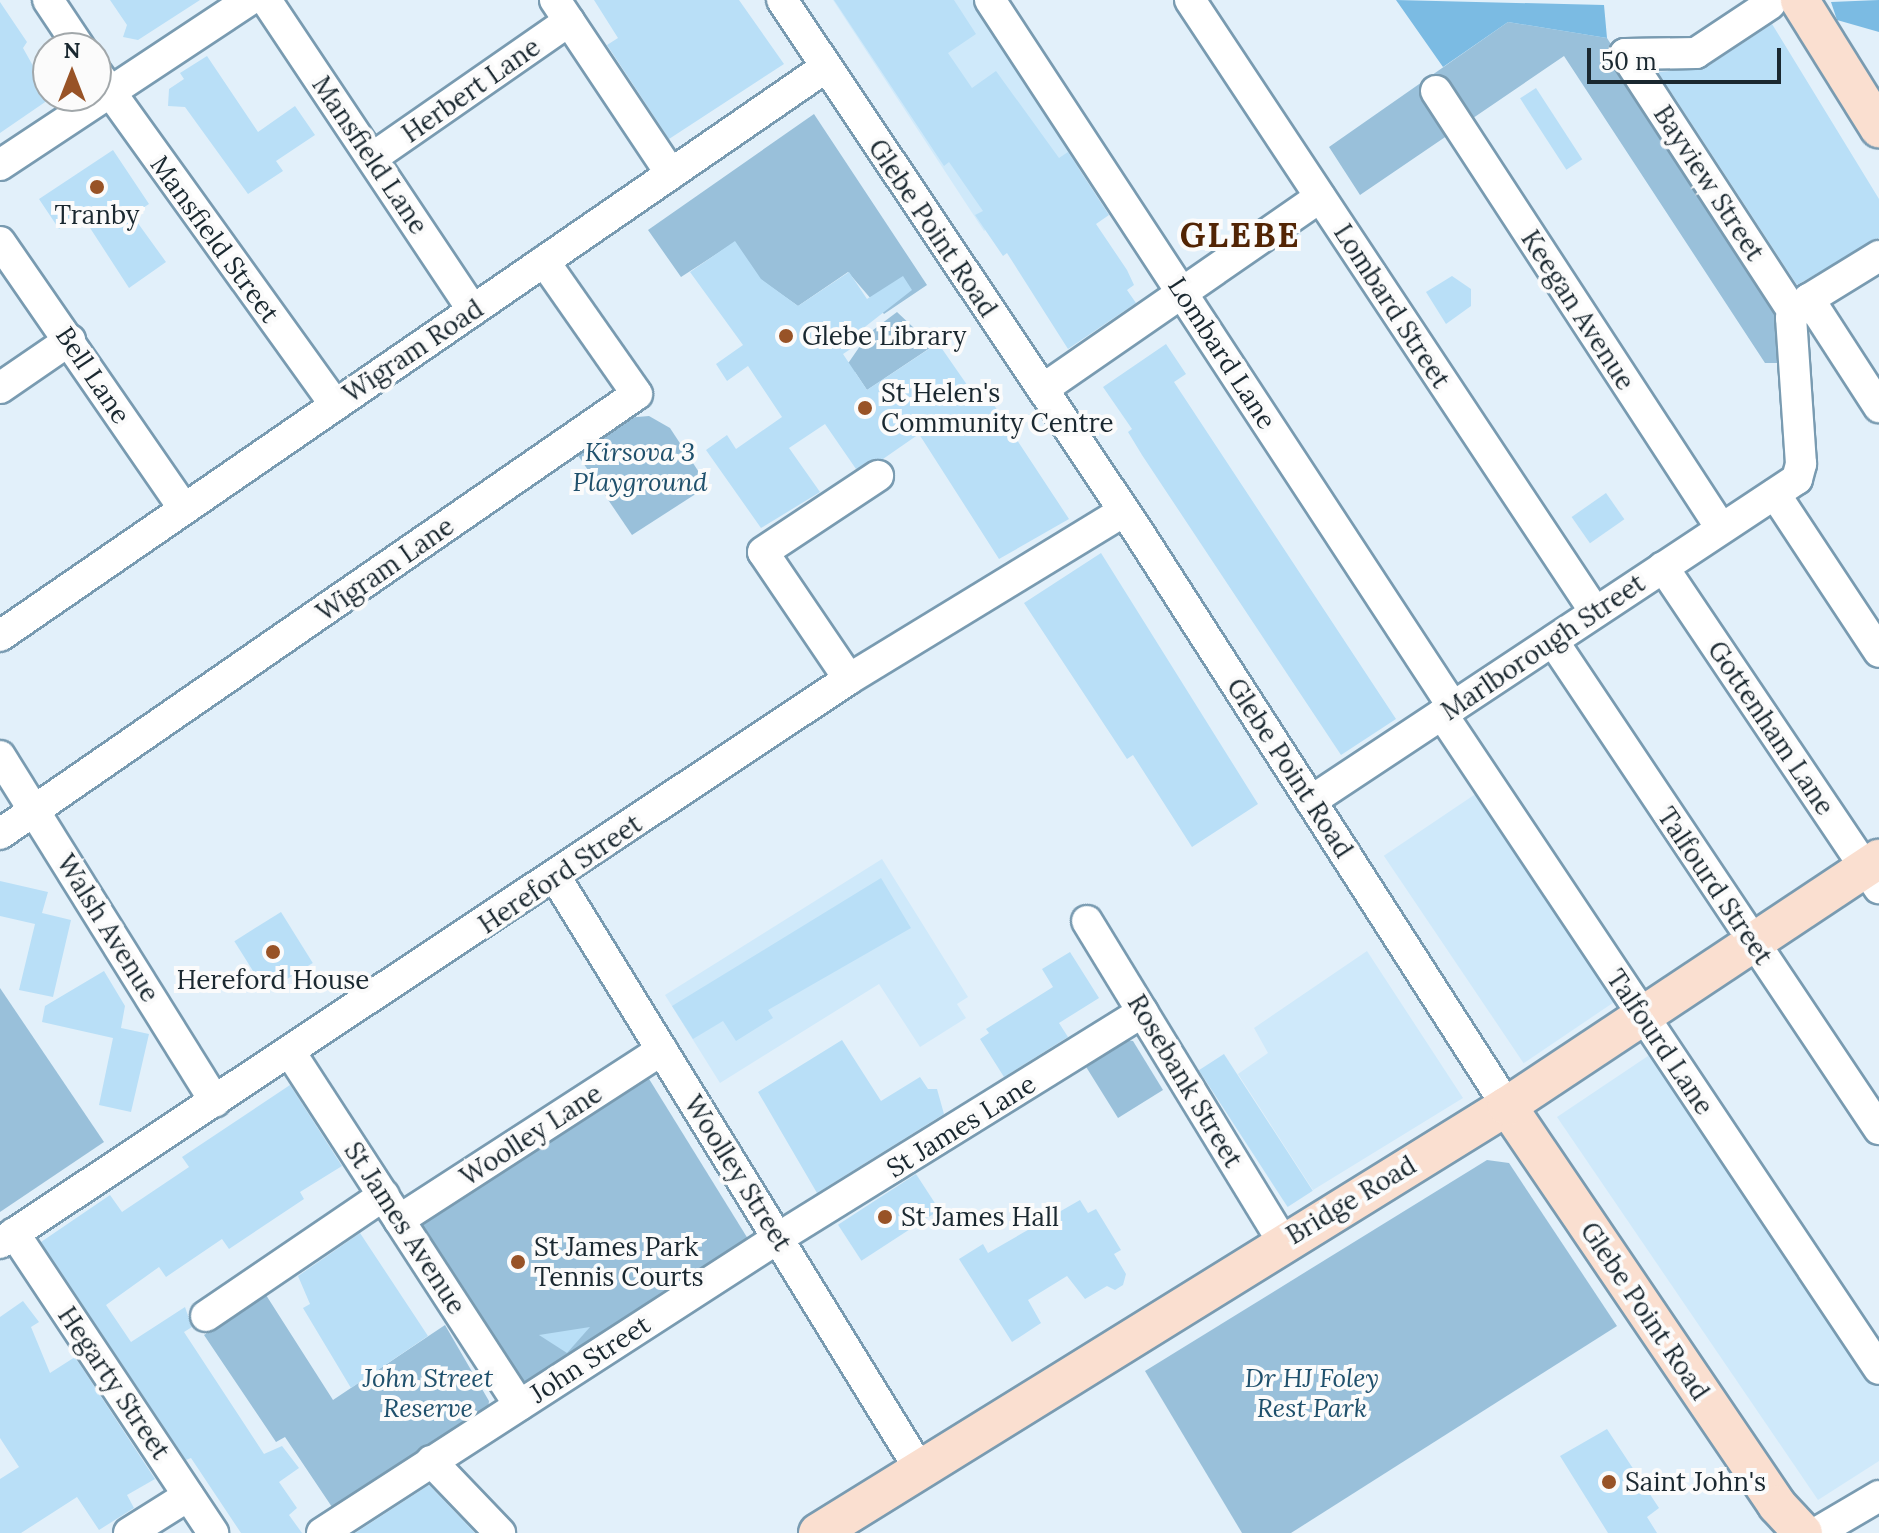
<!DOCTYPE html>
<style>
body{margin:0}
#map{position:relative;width:1879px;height:1533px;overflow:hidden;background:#e2f0fa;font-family:Lora,serif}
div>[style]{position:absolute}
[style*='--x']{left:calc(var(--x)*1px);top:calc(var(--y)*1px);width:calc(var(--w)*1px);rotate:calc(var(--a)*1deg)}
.built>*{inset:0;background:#cfe9fa;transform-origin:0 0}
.green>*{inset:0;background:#99c0da}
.forest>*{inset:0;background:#7bbbe3}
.building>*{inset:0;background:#b9dff7;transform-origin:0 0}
.roads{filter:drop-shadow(2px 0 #799bb1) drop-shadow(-2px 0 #799bb1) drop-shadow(0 2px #799bb1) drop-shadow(0 -2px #799bb1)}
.minor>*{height:30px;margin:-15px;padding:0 15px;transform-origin:15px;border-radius:15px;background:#fff}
.major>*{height:38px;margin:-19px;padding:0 19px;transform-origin:19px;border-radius:19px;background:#fadfd0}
.dots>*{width:22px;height:22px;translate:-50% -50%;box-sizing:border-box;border:4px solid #fbfbfb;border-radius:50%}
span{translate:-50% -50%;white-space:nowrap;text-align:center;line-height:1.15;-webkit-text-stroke:8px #fbfbfb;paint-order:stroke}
.street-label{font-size:26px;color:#1a2830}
.poi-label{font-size:26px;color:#1a2830}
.left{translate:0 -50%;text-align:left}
.park-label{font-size:26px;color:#1f506c;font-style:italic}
.district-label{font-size:34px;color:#522404;font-weight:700;letter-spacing:2px}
.north{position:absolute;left:32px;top:32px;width:80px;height:80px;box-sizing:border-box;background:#fbfbfb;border:2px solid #a1a7aa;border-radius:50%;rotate:0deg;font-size:22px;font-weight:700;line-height:32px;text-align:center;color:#1a2830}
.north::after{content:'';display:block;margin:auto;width:28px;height:36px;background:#985327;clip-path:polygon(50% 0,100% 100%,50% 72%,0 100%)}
.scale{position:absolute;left:1587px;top:48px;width:194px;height:36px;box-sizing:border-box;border:4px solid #1a2830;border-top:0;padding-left:10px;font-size:24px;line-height:28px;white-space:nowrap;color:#1a2830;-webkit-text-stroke:6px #fbfbfb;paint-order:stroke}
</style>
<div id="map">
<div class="built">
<div style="clip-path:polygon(833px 0,990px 0,1081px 166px,984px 231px)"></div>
<div style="left:1480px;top:791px;width:250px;height:116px;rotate:56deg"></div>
<div style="clip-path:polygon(882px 859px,968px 997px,957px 1004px,966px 1018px,920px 1047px,879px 984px,720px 1083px,665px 995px)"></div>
<div style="clip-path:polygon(1367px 951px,1463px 1098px,1313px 1190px,1238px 1074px,1268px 1053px,1254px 1028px)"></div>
<div style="clip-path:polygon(1654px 1052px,1879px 1381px,1879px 1461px,1818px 1500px,1557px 1117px)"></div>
</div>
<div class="green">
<div style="clip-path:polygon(1508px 22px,1607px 38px,1781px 315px,1778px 363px,1765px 363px,1564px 56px,1360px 195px,1329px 147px)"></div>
<div style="clip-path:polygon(814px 114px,927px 285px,884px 314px,848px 272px,798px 306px,753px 274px,735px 242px,681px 277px,648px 230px)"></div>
<div style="clip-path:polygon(897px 312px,933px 346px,867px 390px,855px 372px,821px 381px,849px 362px,869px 333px)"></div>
<div style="clip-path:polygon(649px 416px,670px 428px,708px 486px,632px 535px,575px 451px,625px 418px)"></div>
<div style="clip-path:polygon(0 988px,104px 1142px,0 1212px)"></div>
<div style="clip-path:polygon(1120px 1039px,1133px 1041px,1163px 1090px,1118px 1118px,1083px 1062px)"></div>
<div style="clip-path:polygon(646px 1074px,753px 1247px,533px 1381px,524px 1381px,514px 1376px,414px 1223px)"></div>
<div style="clip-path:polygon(1487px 1160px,1509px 1163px,1617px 1326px,1291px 1533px,1242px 1533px,1145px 1371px)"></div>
<div style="clip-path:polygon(266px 1295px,333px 1400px,445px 1325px,489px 1401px,488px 1409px,334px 1510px,285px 1437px,276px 1442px,204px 1335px)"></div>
</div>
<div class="forest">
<div style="clip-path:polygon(1396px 0,1604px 5px,1607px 38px,1508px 22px,1443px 67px)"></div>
<div style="clip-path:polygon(1879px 0,1879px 32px,1837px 20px,1831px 2px)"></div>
</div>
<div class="building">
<div style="clip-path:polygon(110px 0,200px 0,138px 40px,123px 37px,127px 25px)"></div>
<div style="clip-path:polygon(594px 0,739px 0,784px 64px,669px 139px,607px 45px,618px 38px)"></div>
<div style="clip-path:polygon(834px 0,954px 0,976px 34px,948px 53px,972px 88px,996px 71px,1059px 158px,1068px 152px,1109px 215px,1096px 224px,1127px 270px,1134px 285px,1127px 290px,1136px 303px,1068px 349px,1007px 253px,1003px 256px,975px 215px,983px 211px,949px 162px,944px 166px)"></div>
<div style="clip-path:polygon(0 2px,27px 42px,23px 48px,51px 98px,0 133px)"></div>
<div style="clip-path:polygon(1772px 24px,1879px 199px,1879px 238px,1797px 285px,1658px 72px,1705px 68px)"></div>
<div style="clip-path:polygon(207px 56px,258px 132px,295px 106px,315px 135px,276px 161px,283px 171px,248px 194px,185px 107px,168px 106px,169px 89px,184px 79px,180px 73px)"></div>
<div style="left:1536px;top:88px;width:85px;height:19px;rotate:57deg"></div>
<div style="clip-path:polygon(113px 150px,149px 204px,132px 215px,166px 262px,129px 288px,81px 214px,59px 229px,39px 199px)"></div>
<div style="clip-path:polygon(735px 241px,761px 279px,798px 306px,849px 272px,867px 299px,903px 276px,912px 290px,847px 341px,852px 348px,843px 354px,867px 390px,938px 343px,981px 405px,990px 399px,1069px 519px,999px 559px,919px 434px,883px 459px,856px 469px,825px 424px,789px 448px,820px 492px,761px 528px,706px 450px,727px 435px,736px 449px,782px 417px,748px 366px,727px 381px,716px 364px,743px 345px,690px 272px)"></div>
<div style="clip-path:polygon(1452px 276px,1471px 289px,1471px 306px,1446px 324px,1426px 292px)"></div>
<div style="clip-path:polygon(1166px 344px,1186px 374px,1174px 382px,1396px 719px,1341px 755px,1142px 455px,1128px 432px,1132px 429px,1103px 387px)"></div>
<div style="left:1606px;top:493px;width:32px;height:42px;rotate:55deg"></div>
<div style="clip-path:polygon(1101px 553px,1258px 804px,1192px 847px,1133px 755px,1127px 759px,1024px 603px)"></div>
<div style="clip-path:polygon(881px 878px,911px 928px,768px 1010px,773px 1018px,736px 1041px,723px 1021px,693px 1039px,672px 1006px)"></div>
<div style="clip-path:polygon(0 881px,48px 892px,42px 913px,71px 920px,53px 997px,19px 990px,35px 924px,0 916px)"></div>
<div style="left:281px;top:912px;width:60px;height:55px;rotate:58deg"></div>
<div style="clip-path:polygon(1070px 952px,1099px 998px,1059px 1023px,1068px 1037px,1004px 1077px,980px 1039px,989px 1033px,986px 1029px,1053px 987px,1042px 969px)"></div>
<div style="clip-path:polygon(104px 971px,125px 1006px,121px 1028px,149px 1034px,131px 1112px,99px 1105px,113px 1038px,42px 1022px,45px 1006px)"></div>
<div style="clip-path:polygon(842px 1040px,881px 1101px,920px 1077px,928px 1089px,937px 1089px,944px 1114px,817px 1193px,758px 1092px)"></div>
<div style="left:1224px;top:1054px;width:163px;height:30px;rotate:57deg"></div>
<div style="clip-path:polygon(290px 1085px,342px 1166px,300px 1192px,304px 1199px,229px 1249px,222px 1239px,166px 1277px,159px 1267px,106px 1305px,131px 1342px,185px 1307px,192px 1327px,184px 1332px,264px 1454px,282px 1446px,299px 1468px,279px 1482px,297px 1508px,289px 1515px,302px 1533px,241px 1533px,191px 1458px,186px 1460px,41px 1242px,110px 1195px,122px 1212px,189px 1167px,182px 1157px)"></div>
<div style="left:916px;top:1174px;width:43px;height:93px;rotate:57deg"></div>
<div style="clip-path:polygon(1080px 1200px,1088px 1213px,1096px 1209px,1121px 1250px,1114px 1254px,1126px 1274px,1123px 1285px,1115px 1290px,1107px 1286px,1085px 1299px,1067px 1276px,1028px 1300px,1041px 1323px,1012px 1342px,959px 1259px,983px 1244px,988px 1253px)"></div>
<div style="clip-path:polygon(360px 1233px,428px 1336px,351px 1388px,303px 1308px,310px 1304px,298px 1276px)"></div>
<div style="clip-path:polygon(23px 1301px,39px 1322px,31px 1327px,50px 1373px,75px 1357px,155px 1479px,127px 1495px,134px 1508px,99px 1530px,77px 1497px,21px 1533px,0 1533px,0 1479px,19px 1467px,0 1438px,0 1317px)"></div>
<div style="clip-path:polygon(590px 1327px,567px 1353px,539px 1335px)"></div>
<div style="clip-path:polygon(1607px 1429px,1659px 1508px,1647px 1517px,1657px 1533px,1608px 1533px,1560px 1456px)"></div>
<div style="clip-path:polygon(429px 1485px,475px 1533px,355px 1533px)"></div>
</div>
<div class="roads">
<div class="minor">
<div style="--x:48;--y:0;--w:58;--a:56.3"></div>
<div style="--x:266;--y:0;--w:373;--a:56.3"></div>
<div style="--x:555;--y:0;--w:209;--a:56.3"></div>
<div style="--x:782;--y:0;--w:642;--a:56.19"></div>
<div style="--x:1139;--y:533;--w:681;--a:57.29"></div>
<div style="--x:990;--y:0;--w:845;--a:56.78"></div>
<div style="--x:1190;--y:0;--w:734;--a:56.5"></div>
<div style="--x:1625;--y:54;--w:309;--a:56.9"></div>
<div style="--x:1625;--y:54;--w:71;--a:-0.8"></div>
<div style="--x:1696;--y:53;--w:89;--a:-33.5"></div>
<div style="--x:96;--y:72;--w:410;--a:54.3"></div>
<div style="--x:1436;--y:91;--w:522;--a:56.89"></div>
<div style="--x:372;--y:158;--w:240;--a:-34.8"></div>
<div style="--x:0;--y:165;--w:299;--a:-33.5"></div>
<div style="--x:0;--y:242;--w:324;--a:55.4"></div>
<div style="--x:1809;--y:299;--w:129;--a:57.1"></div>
<div style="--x:0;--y:388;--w:85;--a:-34.4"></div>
<div style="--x:1043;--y:389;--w:337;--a:-34.7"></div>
<div style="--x:1775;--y:494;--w:189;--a:56.6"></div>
<div style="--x:1663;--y:567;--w:387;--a:56.1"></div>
<div style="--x:0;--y:636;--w:1003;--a:-34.56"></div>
<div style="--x:1553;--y:641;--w:587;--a:56.26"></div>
<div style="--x:849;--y:679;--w:153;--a:-124.1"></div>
<div style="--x:763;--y:552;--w:138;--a:-33.5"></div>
<div style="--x:1442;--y:714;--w:787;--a:56.29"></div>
<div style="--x:0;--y:756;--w:407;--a:58.1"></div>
<div style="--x:1311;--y:801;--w:583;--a:-33.53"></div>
<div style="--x:1797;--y:479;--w:16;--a:-75"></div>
<div style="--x:1801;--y:464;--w:146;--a:-93.9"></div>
<div style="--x:1791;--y:318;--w:26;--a:-47"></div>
<div style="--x:1809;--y:299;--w:82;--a:-31.6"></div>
<div style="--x:0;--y:834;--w:774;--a:-34.63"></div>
<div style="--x:637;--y:394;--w:162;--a:-125"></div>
<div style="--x:556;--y:878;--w:693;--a:58.4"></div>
<div style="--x:1087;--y:921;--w:376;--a:58.6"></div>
<div style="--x:290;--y:1052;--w:421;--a:57"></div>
<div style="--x:399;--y:1220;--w:313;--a:-32.9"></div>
<div style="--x:14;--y:1233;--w:360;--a:56.4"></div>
<div style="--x:0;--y:1243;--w:1019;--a:-33.6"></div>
<div style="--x:849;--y:679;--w:322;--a:-31.4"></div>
<div style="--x:206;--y:1316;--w:215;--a:-34.2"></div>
<div style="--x:431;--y:1461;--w:100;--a:46.2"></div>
<div style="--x:129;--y:1533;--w:70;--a:-32.1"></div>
<div style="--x:322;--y:1533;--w:543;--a:-32.9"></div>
<div style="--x:778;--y:1238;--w:429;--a:-31.8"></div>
<div style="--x:1816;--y:1533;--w:73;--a:-30.4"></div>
</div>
<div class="major">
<div style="--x:1800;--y:1;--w:150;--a:58.1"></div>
<div style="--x:1507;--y:1106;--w:482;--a:55.9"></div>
<div style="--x:1777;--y:1505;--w:38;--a:47"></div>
<div style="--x:818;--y:1533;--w:811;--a:-31.79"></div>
<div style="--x:1507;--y:1106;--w:447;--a:-33.6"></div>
</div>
</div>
<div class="dots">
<div style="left:97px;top:187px;background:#985327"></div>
<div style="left:786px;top:336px;background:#985327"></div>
<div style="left:865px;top:408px;background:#985327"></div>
<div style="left:273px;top:952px;background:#985327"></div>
<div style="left:885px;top:1217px;background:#985327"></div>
<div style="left:518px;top:1262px;background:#985327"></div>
<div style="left:1609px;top:1482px;background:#985327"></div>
</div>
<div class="street-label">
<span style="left:471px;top:90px;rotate:-35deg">Herbert Lane</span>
<span style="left:370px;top:155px;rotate:56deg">Mansfield Lane</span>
<span style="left:1709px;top:183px;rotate:57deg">Bayview Street</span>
<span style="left:933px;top:228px;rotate:56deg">Glebe Point Road</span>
<span style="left:215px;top:239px;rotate:54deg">Mansfield Street</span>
<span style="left:1392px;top:306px;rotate:57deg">Lombard Street</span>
<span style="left:1578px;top:310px;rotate:57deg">Keegan Avenue</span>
<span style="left:413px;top:351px;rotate:-34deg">Wigram Road</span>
<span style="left:1222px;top:353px;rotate:57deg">Lombard Lane</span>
<span style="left:93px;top:375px;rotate:56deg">Bell Lane</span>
<span style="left:385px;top:569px;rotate:-35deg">Wigram Lane</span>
<span style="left:1543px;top:647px;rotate:-34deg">Marlborough Street</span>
<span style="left:1771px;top:728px;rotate:56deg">Gottenham Lane</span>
<span style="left:1290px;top:768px;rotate:57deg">Glebe Point Road</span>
<span style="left:560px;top:874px;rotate:-34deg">Hereford Street</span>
<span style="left:1715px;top:886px;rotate:56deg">Talfourd Street</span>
<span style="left:108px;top:928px;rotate:58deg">Walsh Avenue</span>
<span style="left:1660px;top:1042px;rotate:56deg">Talfourd Lane</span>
<span style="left:1185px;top:1081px;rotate:59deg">Rosebank Street</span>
<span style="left:961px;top:1126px;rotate:-32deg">St James Lane</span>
<span style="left:531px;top:1135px;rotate:-33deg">Woolley Lane</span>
<span style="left:738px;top:1173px;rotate:58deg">Woolley Street</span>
<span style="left:1351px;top:1200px;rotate:-31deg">Bridge Road</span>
<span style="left:405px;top:1228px;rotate:57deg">St James Avenue</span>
<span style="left:1645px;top:1311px;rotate:56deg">Glebe Point Road</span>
<span style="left:590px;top:1359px;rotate:-33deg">John Street</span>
<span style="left:114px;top:1383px;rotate:56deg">Hegarty Street</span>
</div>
<div class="poi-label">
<span style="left:97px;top:215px">Tranby</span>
<span class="left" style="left:802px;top:336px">Glebe Library</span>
<span class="left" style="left:881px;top:408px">St Helen's<br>Community Centre</span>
<span style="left:273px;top:980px">Hereford House</span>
<span class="left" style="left:901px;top:1217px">St James Hall</span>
<span class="left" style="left:534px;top:1262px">St James Park<br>Tennis Courts</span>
<span class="left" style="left:1625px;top:1482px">Saint John's</span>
</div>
<div class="park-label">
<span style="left:640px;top:467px">Kirsova 3<br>Playground</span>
<span style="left:428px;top:1393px">John Street<br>Reserve</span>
<span style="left:1312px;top:1393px">Dr HJ Foley<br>Rest Park</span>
</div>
<div class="district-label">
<span style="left:1240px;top:235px">GLEBE</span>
</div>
<div class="north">N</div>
<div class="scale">50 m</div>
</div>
